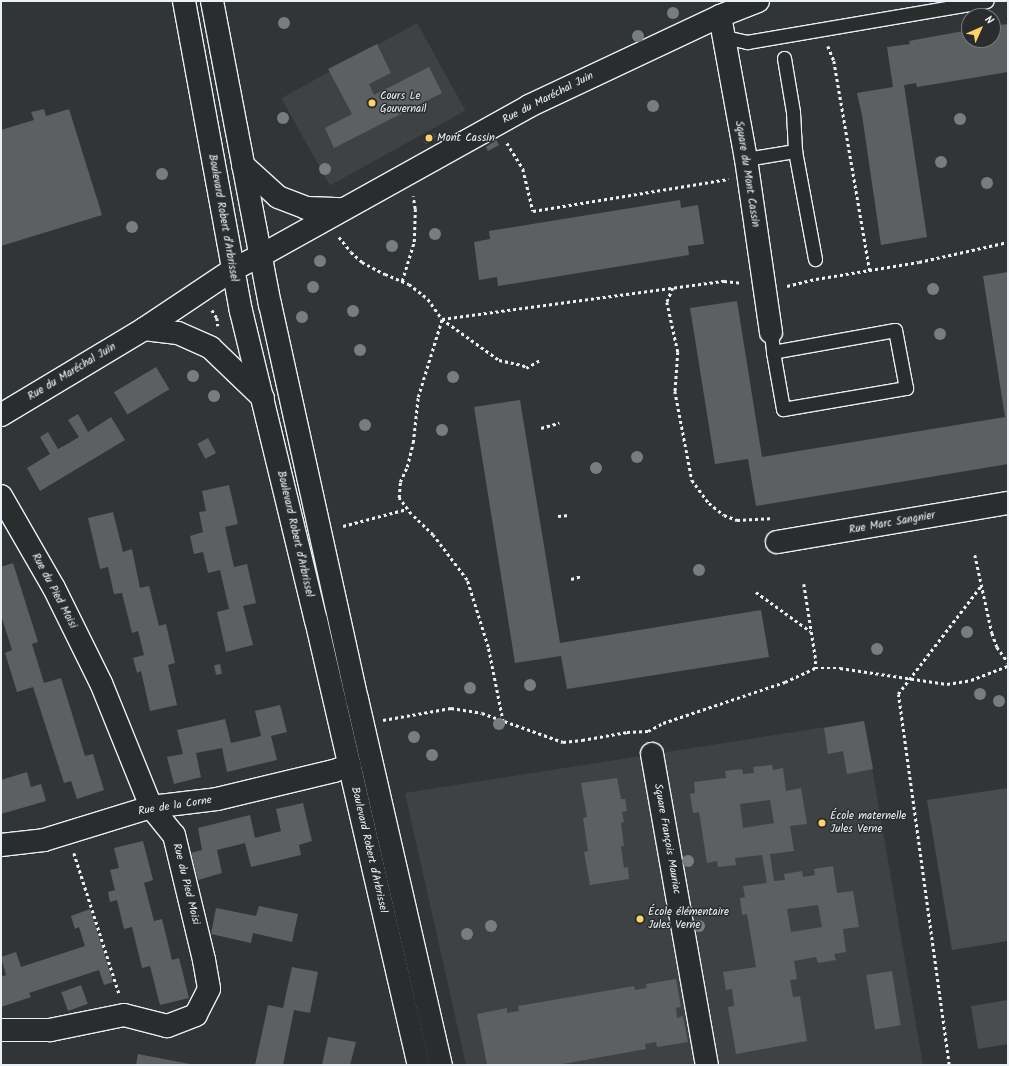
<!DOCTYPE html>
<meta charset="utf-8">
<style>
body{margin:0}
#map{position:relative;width:1009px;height:1066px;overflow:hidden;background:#323536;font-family:Kalam,sans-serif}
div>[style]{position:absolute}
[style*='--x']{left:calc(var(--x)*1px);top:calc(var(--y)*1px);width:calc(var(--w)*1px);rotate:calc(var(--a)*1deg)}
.built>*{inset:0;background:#3f4244;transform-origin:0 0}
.green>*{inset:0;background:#494d4f}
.building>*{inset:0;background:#5c6063;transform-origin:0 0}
.path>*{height:2.5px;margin-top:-1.25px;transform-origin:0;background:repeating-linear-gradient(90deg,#e8f1f8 0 3px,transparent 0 6px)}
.roads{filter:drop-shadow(1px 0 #e8f1f8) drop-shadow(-1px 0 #e8f1f8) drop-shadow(0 1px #e8f1f8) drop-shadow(0 -1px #e8f1f8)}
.lane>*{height:13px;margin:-6.5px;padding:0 6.5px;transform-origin:6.5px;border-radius:6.5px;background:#2a2d2e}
.street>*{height:22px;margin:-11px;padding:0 11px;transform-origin:11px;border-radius:11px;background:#2a2d2e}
.secondary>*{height:22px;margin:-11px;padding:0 11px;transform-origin:11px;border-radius:11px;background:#2a2d2e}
.trees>*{width:12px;height:12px;margin:-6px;border-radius:50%;background:#777d80}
.dots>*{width:11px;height:11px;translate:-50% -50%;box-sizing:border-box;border:2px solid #2a2d2e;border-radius:50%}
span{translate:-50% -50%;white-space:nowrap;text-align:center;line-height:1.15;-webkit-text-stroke:3px #2a2d2e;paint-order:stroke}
.poi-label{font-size:11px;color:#e8f1f8}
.left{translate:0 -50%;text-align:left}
.street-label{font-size:11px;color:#e8f1f8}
.frame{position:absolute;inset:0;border:2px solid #e8f1f8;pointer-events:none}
.north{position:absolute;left:961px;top:8px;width:40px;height:40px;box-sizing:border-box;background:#2a2d2e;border:1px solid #767b7f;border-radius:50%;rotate:45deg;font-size:11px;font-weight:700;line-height:16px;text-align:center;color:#e8f1f8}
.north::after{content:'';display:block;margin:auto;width:14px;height:18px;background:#ffd166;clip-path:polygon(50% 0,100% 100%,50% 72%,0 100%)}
</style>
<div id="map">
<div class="built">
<div style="left:417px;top:23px;width:100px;height:155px;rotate:61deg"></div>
<div style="clip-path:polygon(864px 721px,923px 1065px,466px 1065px,405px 793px)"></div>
</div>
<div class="green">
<div style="clip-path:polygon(1008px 788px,1008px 941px,952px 950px,927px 800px)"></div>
<div style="clip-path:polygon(1008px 1000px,1008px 1044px,978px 1049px,971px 1006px)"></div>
</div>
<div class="building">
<div style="clip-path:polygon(1008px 24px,1008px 72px,917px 87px,916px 83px,904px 85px,927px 237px,881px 245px,862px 115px,857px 93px,893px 87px,887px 47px,910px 44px,909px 41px,969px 30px,969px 40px,993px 40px,993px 26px)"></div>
<div style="clip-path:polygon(377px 44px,391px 73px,369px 84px,374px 95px,429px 67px,442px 93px,334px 148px,325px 128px,352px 114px,328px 69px)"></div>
<div style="clip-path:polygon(44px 109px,46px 116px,69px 109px,102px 215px,1px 246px,1px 130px,34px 120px,31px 112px)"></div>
<div style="left:433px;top:133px;width:5px;height:12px;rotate:53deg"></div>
<div style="clip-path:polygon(496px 140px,499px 145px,488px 151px,486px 147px)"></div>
<div style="clip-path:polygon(680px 200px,681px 208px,698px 205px,704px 244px,688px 246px,689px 255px,498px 286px,497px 277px,479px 280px,474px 242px,490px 239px,489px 231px)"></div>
<div style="clip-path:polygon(1008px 272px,1008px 464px,756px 506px,748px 459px,715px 464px,690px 308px,737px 301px,762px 457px,1005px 417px,983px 276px)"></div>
<div style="left:156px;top:367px;width:26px;height:49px;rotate:59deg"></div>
<div style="clip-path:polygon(520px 400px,560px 643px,761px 610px,769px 657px,567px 689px,561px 656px,515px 663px,474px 407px)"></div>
<div style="clip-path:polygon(78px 414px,88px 432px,111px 417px,125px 440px,40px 491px,27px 468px,50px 454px,40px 437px,48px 432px,58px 449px,69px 443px,79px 437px,68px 420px)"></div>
<div style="left:208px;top:438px;width:17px;height:12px;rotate:62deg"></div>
<div style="clip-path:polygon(229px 485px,238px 524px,225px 527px,234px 567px,247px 564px,256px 603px,243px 606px,253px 645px,226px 652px,217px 612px,229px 609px,220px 570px,208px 573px,203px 552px,194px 554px,190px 536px,203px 532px,199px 512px,206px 511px,202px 491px)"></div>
<div style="clip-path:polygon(113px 512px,123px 552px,132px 549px,140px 588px,149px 586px,159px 626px,166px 624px,175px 663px,168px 665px,177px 705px,150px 711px,141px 671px,137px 673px,133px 658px,144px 655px,138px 631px,132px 633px,122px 593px,114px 594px,108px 567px,100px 569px,88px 518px)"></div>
<div style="clip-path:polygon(13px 563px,38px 642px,32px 644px,44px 683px,61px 678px,85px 756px,93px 754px,104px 790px,77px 799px,71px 781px,64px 783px,33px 687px,17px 692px,5px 653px,12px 650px,1px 615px,1px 567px)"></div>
<div style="left:220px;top:664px;width:10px;height:6px;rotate:79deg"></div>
<div style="clip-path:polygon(280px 705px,287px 732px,271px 736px,277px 760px,227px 772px,222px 748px,196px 753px,201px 777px,174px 784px,167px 757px,183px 754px,177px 730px,225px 719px,231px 743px,261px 736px,255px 711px)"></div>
<div style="clip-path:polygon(864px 721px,873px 769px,847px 774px,843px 751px,828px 754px,824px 728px)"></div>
<div style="clip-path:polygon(evenodd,772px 765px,773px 770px,783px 768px,786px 791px,801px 788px,807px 824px,790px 826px,794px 851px,770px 854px,774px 881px,785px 880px,784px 874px,802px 871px,803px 877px,815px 875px,814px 869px,833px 866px,837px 893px,853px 891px,859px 927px,843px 929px,846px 952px,834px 954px,836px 960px,818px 963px,816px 957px,794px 961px,797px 979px,790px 980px,793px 997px,800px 996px,807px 1041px,736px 1054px,728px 1007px,734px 1006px,732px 989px,726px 990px,723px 972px,756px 967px,747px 914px,742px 915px,740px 898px,745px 897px,743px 886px,767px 883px,762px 855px,735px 858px,736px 865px,718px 867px,717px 861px,707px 863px,699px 812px,693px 813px,690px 794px,695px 793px,694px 782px,726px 778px,725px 771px,742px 769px,743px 774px,754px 773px,753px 767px,772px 765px,770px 800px,774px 823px,743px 828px,740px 804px,770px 800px,772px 765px,818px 905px,822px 927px,791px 932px,787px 909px,818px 905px)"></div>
<div style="clip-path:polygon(27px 772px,31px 787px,41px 784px,46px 801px,1px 814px,1px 780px)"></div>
<div style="clip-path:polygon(617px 778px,621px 799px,625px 799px,627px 811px,622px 812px,624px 822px,621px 823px,624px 846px,621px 846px,624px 868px,628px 867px,629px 879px,590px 885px,584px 852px,588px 851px,583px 818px,587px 817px,581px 783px)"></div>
<div style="clip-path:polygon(303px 803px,312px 841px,299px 845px,301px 855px,251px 867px,245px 843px,217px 850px,222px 873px,198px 880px,191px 853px,202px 850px,198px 828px,250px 815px,255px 838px,281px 831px,276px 809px)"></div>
<div style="clip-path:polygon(143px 841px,153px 880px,144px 883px,154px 921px,162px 919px,172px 960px,179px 958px,189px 998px,160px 1005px,150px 966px,142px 968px,132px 927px,124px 929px,117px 900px,110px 902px,108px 892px,115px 890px,110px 870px,119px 868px,114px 848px)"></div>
<div style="clip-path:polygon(259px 906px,298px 914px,292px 942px,253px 933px,251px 943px,211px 934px,216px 908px,256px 916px)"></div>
<div style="clip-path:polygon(90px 909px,113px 982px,104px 985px,99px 970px,29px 993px,31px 997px,1px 1007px,1px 977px,6px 975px,1px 957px,16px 952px,21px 967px,85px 946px,79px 927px,75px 929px,71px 916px)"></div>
<div style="clip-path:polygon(292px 967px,318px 972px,310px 1013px,294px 1010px,283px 1065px,255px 1065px,268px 1005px,283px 1008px)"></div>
<div style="left:892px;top:971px;width:55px;height:26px;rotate:81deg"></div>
<div style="clip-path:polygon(676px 979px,681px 1007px,676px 1008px,677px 1018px,683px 1016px,688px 1042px,657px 1047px,656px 1042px,645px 1044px,646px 1049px,557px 1065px,487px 1065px,477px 1014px,507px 1008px,507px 1013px,519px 1011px,518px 1006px,634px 986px,635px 990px,647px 988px,646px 984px)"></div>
<div style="left:81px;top:985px;width:20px;height:21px;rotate:70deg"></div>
<div style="clip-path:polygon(328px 1037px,356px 1042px,350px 1065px,322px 1065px)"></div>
<div style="clip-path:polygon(138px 1054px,190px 1064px,190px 1065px,136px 1065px)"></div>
</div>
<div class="path">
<div style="--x:828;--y:46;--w:16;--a:68"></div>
<div style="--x:834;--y:61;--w:213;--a:80.3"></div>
<div style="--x:507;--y:143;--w:31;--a:58"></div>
<div style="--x:523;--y:169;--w:43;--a:76.6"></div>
<div style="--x:533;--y:211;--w:198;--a:-9.3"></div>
<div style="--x:339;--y:237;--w:19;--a:51"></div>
<div style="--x:351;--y:252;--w:15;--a:42"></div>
<div style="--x:362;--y:262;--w:26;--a:28"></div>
<div style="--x:385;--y:274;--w:26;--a:23"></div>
<div style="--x:409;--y:284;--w:24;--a:38"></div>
<div style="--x:428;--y:299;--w:24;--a:55"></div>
<div style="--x:442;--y:319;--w:70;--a:35.7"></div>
<div style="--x:499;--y:360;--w:25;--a:12"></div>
<div style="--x:523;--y:365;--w:4;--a:45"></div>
<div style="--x:526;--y:368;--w:16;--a:-30"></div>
<div style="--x:402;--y:281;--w:41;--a:-72.9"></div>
<div style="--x:414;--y:242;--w:33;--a:-88"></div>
<div style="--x:415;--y:209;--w:13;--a:-99"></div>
<div style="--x:787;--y:286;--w:30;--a:-14"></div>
<div style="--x:816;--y:279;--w:104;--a:-9.4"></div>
<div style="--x:919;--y:262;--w:91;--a:-12.7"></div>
<div style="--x:673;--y:288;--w:15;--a:113"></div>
<div style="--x:667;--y:302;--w:51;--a:77.6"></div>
<div style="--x:678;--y:352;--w:39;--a:94"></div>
<div style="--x:675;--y:391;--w:91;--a:79.2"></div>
<div style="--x:692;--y:480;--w:29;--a:54"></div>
<div style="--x:709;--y:503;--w:19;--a:39"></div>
<div style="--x:724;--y:515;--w:14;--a:21"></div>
<div style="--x:737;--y:520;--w:36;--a:-3"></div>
<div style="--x:212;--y:310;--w:9;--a:58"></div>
<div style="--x:217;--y:318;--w:8;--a:83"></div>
<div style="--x:541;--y:428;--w:19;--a:-16"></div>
<div style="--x:558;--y:516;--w:11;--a:-5"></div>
<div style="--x:343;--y:526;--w:66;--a:-14.9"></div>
<div style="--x:975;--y:555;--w:80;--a:77.7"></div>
<div style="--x:992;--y:633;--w:15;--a:70"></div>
<div style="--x:997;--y:647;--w:19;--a:54"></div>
<div style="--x:571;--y:579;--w:11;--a:-15"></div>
<div style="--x:804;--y:584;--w:78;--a:81.1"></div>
<div style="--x:816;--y:661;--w:7;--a:98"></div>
<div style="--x:756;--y:592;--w:67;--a:35.8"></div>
<div style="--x:383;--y:720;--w:69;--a:-10"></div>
<div style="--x:451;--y:708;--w:31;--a:9"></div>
<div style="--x:482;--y:713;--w:86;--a:19.7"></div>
<div style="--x:563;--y:742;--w:19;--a:-6"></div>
<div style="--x:582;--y:740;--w:46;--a:-10.1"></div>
<div style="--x:627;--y:732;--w:21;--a:-3"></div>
<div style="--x:648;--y:731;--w:17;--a:-28"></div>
<div style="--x:663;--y:723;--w:129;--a:-18.6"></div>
<div style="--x:785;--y:682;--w:33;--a:-25"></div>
<div style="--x:815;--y:668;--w:25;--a:0"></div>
<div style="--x:840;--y:668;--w:108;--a:8.5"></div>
<div style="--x:947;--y:684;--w:24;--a:-9"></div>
<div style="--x:971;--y:680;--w:40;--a:-21"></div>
<div style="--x:503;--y:722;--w:76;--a:-101.3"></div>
<div style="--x:488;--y:647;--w:70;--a:-107.4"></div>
<div style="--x:467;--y:580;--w:56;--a:-127.1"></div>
<div style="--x:433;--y:535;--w:30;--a:-136"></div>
<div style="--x:411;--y:514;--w:20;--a:-127"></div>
<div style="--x:399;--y:498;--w:16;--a:-86"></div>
<div style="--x:400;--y:482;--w:17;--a:-65"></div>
<div style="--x:407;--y:467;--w:25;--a:-76"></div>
<div style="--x:413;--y:443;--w:46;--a:-83.8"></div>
<div style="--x:418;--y:397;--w:82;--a:-72.9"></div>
<div style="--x:442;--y:319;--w:285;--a:-7.7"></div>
<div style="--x:724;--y:281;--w:18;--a:6"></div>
<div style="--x:74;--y:853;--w:147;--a:72.2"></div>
<div style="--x:949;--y:1065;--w:374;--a:-97.8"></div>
<div style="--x:898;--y:694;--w:136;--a:-52.5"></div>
</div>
<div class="roads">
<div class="lane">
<div style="--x:725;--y:37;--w:23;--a:13"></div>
<div style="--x:747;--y:42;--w:243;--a:-9.7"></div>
<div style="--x:784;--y:58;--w:55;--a:80.5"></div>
<div style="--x:793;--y:112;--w:39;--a:87"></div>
<div style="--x:795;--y:151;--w:110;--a:79.5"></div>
<div style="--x:746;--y:159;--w:50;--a:-9.3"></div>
<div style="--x:771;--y:332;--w:20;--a:84"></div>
<div style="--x:773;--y:352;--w:58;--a:80"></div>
<div style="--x:783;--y:409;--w:125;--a:-9.7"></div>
<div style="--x:906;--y:388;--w:59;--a:-100.7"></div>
<div style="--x:895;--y:330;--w:124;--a:169.8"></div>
</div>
<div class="street">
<div style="--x:720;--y:16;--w:145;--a:79.7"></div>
<div style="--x:746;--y:159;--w:175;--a:81.8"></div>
<div style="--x:243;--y:165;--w:47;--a:42.4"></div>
<div style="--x:278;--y:197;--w:30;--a:21"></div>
<div style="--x:306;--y:208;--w:37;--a:2"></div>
<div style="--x:144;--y:329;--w:34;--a:7"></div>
<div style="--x:178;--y:333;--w:36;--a:24"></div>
<div style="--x:211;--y:348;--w:72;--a:43.9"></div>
<div style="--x:1;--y:415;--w:167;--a:-31"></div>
<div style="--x:144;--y:329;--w:106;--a:-33.8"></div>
<div style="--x:232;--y:270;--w:31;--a:-27"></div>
<div style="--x:260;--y:256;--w:308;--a:-29.1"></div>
<div style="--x:529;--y:106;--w:211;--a:-25.2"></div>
<div style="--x:720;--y:16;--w:41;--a:-21.5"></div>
<div style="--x:1;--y:496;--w:106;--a:60.1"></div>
<div style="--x:54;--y:588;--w:106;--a:63.7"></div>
<div style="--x:101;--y:683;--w:134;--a:68"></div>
<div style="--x:151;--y:807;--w:36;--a:51"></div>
<div style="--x:174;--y:835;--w:129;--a:76.5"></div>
<div style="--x:204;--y:960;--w:29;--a:80"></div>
<div style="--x:209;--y:989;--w:29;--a:117"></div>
<div style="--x:196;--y:1015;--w:31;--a:159"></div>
<div style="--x:167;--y:1026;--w:44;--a:-165.7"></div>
<div style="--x:124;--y:1015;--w:76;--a:168.5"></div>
<div style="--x:50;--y:1030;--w:49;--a:180"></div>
<div style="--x:777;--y:542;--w:234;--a:-9.6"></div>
<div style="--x:652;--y:754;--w:316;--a:80"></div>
<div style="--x:1;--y:845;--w:43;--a:-6.6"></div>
<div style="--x:44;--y:840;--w:112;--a:-17.1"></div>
<div style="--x:151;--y:807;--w:66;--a:-6.9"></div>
<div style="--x:217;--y:799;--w:120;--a:-13.5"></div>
<div style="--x:334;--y:771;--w:17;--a:-21"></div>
</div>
<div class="secondary">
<div style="--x:184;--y:1;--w:315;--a:79.6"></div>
<div style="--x:241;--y:311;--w:318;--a:76.4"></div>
<div style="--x:316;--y:620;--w:457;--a:77"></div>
<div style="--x:212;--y:1;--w:309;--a:79.2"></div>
<div style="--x:270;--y:304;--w:404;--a:77.6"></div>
<div style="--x:357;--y:699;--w:376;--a:77.1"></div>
</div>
</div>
<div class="trees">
<div style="left:673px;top:13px"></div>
<div style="left:284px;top:23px"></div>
<div style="left:638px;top:36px"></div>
<div style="left:653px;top:106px"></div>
<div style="left:283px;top:118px"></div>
<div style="left:960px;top:119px"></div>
<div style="left:941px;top:162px"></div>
<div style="left:325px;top:169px"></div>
<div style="left:162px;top:174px"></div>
<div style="left:987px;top:183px"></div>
<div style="left:132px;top:227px"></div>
<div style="left:435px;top:234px"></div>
<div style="left:392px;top:246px"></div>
<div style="left:320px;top:261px"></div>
<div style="left:313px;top:287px"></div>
<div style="left:933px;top:289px"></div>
<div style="left:353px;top:311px"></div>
<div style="left:302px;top:317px"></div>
<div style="left:940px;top:334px"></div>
<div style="left:360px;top:350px"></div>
<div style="left:193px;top:376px"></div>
<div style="left:453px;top:377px"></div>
<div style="left:214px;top:396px"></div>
<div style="left:365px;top:425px"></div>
<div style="left:442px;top:430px"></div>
<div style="left:637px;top:457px"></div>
<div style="left:596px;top:468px"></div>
<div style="left:699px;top:570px"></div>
<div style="left:967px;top:632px"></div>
<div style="left:877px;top:649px"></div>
<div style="left:530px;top:685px"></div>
<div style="left:470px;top:688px"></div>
<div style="left:980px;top:694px"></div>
<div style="left:999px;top:701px"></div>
<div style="left:499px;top:724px"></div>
<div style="left:414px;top:737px"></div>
<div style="left:432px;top:755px"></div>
<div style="left:688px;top:861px"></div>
<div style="left:491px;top:926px"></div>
<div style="left:699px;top:926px"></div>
<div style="left:467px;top:934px"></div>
</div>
<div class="dots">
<div style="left:372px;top:103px;background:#ffd166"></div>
<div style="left:429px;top:138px;background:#ffd166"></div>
<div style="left:822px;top:823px;background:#ffd166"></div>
<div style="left:640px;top:919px;background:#ffd166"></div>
</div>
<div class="poi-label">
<span class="left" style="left:380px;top:103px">Cours Le<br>Gouvernail</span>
<span class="left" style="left:437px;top:138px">Mont Cassin</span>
<span class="left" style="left:830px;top:823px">École maternelle<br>Jules Verne</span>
<span class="left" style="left:648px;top:919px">École élémentaire<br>Jules Verne</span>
</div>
<div class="street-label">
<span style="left:548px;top:98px;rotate:-27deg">Rue du Maréchal Juin</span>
<span style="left:747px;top:174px;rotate:81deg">Square du Mont Cassin</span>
<span style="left:223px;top:218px;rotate:80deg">Boulevard Robert d'Arbrissel</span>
<span style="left:72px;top:372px;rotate:-31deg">Rue du Maréchal Juin</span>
<span style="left:892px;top:523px;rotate:-10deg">Rue Marc Sangnier</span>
<span style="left:295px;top:534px;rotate:77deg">Boulevard Robert d'Arbrissel</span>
<span style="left:54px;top:591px;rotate:62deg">Rue du Pied Moisi</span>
<span style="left:175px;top:806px;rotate:-9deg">Rue de la Corne</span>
<span style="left:667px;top:839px;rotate:80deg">Square François Mauriac</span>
<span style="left:369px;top:850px;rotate:77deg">Boulevard Robert d'Arbrissel</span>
<span style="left:186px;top:884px;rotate:76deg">Rue du Pied Moisi</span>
</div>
<div class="frame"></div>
<div class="north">N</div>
</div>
